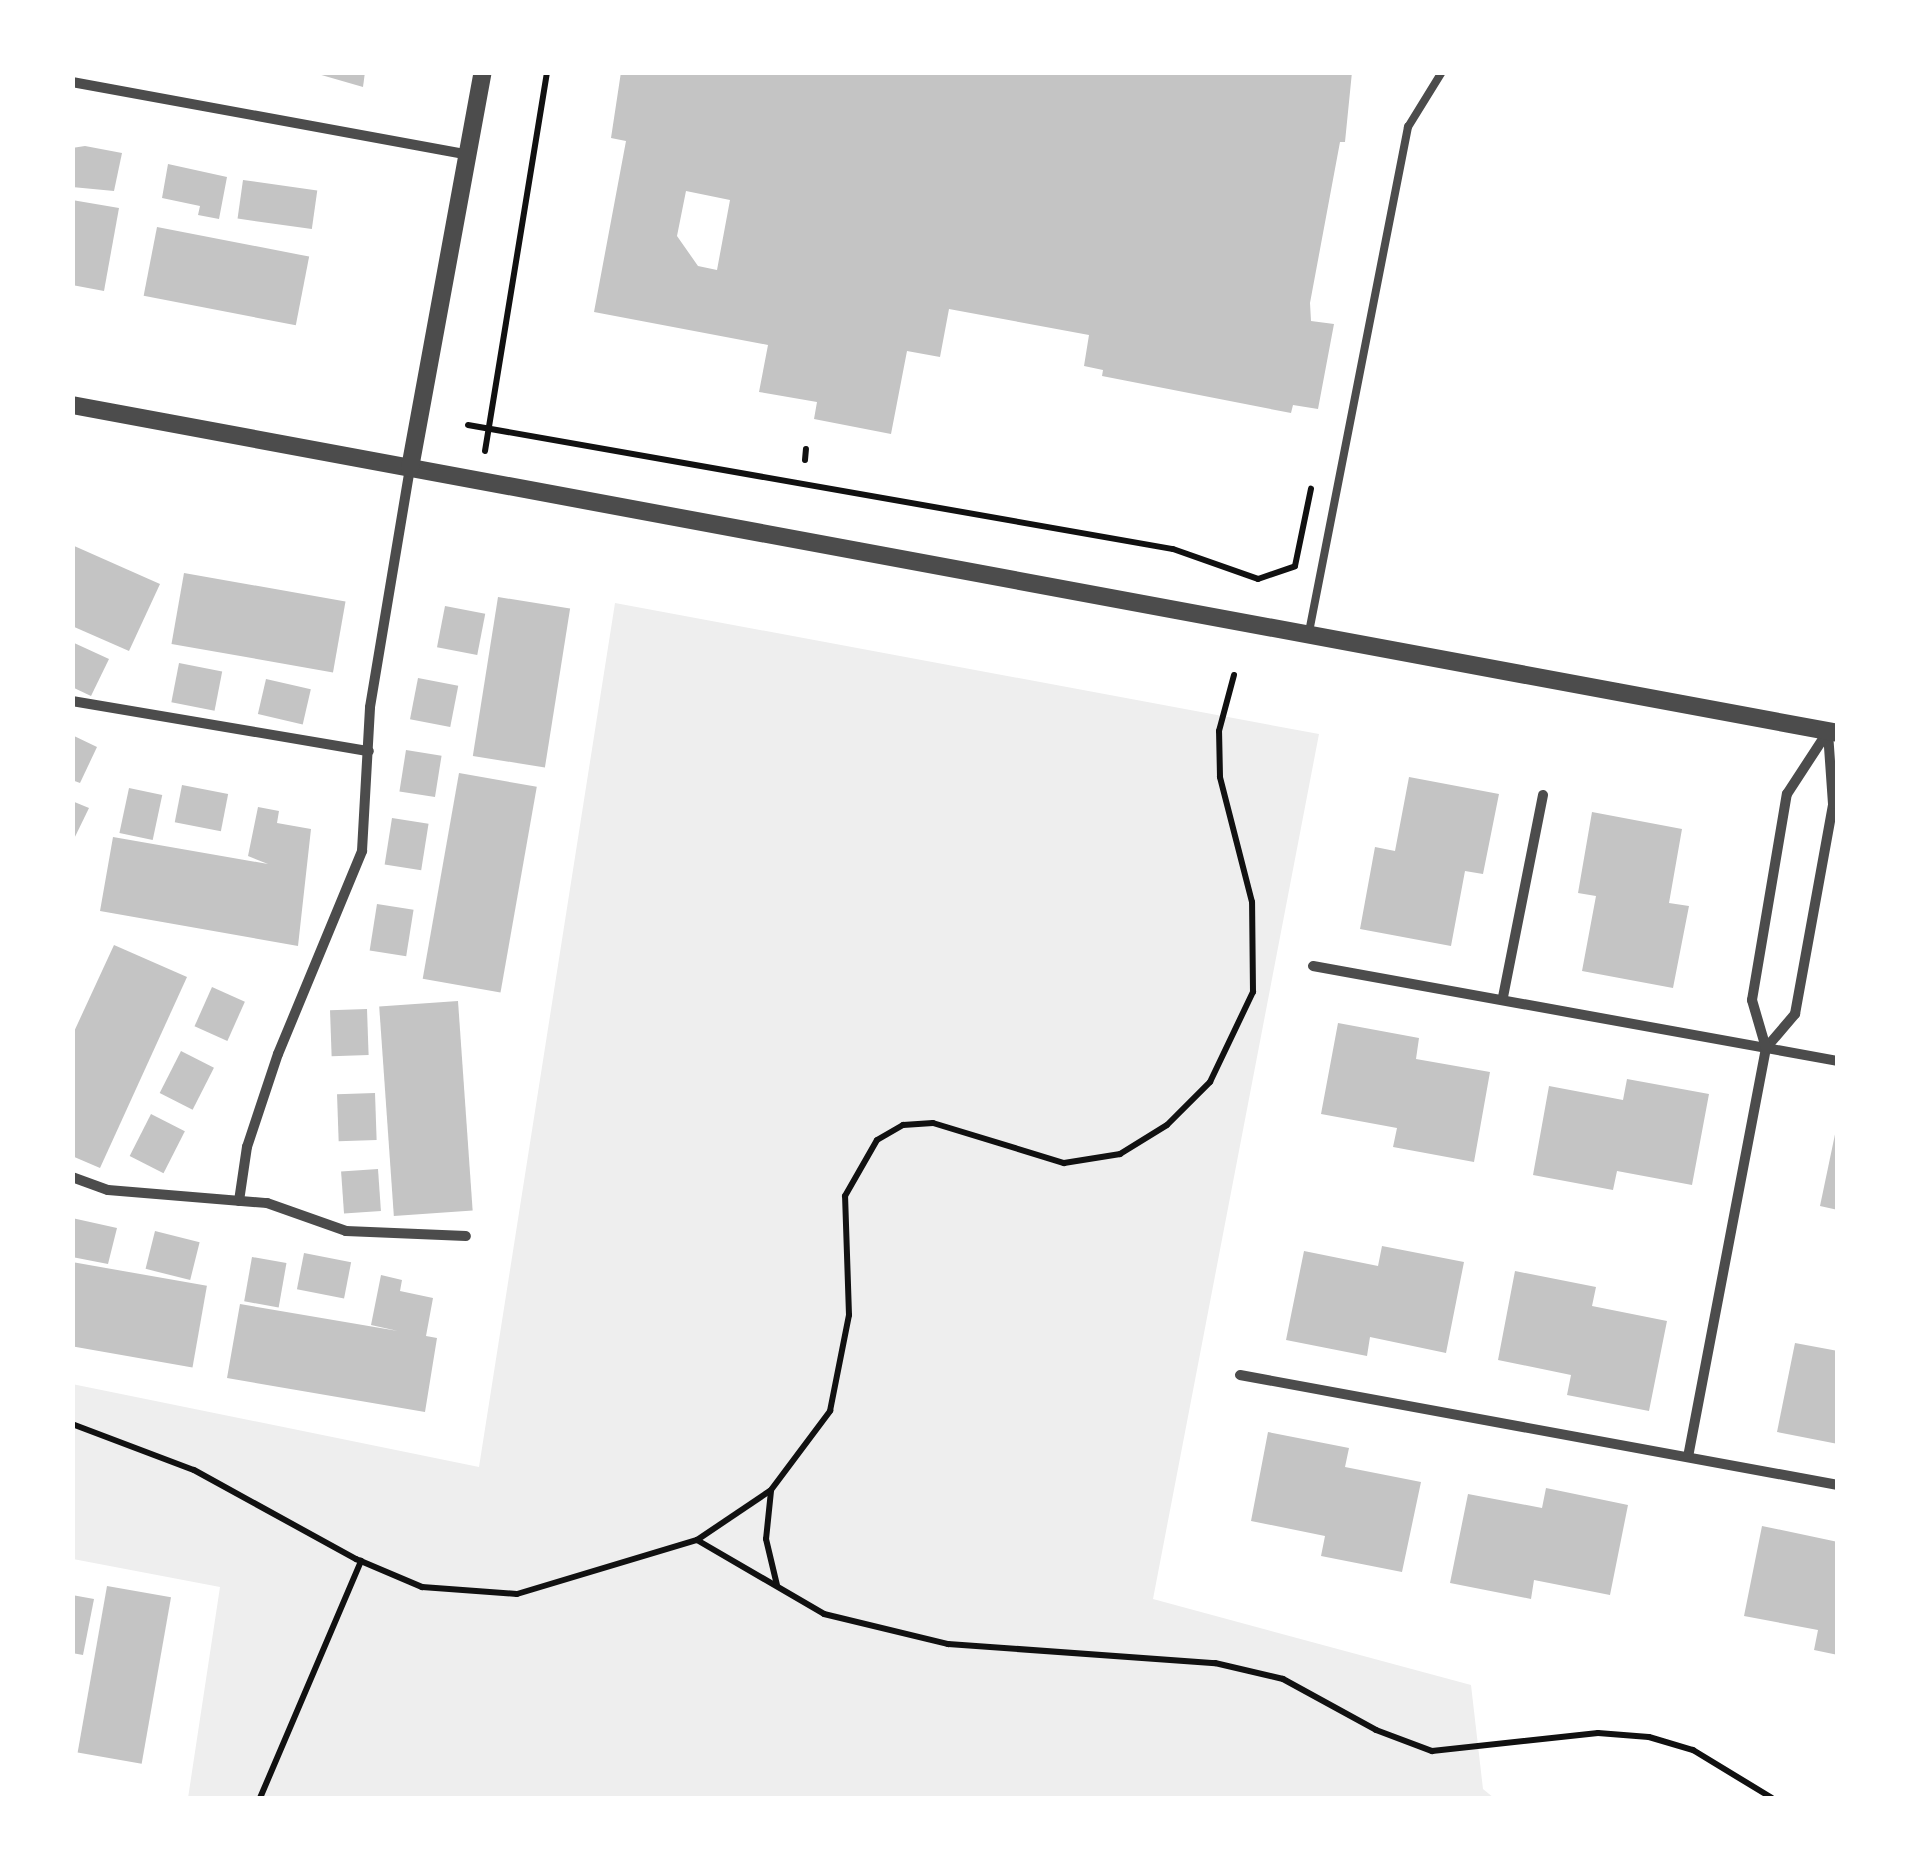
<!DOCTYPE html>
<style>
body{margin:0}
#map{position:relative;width:1910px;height:1871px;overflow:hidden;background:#fff;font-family:"IBM Plex Sans",sans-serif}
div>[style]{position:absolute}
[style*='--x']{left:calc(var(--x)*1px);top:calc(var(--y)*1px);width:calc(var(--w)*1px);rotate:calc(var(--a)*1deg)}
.green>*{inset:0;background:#eee}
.building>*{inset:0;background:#c4c4c4;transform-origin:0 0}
.path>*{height:6px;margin:-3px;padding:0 3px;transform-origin:3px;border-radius:3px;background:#111}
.service>*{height:8px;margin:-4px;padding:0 4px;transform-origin:4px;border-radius:4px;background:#4c4c4c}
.minor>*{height:10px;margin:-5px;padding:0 5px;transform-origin:5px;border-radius:5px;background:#4c4c4c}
.tertiary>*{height:18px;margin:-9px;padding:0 9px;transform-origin:9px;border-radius:9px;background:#4c4c4c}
span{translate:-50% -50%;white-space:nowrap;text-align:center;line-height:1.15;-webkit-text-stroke:8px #fff;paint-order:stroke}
.frame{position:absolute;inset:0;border:75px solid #fff;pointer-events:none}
</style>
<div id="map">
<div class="green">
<div style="clip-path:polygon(615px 603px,1319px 734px,1153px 1599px,1471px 1685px,1483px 1789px,1494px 1798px,188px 1798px,220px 1587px,73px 1559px,72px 1384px,479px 1467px)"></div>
</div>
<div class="building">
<div style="clip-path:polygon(311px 72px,365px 72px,363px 87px)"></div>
<div style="clip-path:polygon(evenodd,621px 72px,1352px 72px,1345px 142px,1340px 142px,1310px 303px,1311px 321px,1334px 324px,1318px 409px,1293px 405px,1291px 413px,1102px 376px,1103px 370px,1084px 366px,1089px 335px,949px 309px,940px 357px,907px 351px,891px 434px,814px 419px,817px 402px,759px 392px,768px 345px,594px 312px,626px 141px,611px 138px,621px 72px,686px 191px,730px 200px,717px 270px,698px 266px,677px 236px,686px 191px)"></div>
<div style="clip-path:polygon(85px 146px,122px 153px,114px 191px,72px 187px,72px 148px)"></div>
<div style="clip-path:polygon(168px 164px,227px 177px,219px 219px,198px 215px,200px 206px,162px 198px)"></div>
<div style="left:243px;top:180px;width:75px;height:39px;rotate:8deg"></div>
<div style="clip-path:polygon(72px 200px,119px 208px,104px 291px,72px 285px)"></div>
<div style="left:157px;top:227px;width:155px;height:70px;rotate:11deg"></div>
<div style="clip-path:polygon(72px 545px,160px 584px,129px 651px,72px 626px)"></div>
<div style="left:184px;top:573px;width:164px;height:72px;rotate:10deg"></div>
<div style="left:498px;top:597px;width:73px;height:161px;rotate:9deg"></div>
<div style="left:445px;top:606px;width:41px;height:42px;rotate:11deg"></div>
<div style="clip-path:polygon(72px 642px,109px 659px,91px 696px,72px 687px)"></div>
<div style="left:179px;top:663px;width:44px;height:40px;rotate:11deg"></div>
<div style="left:418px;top:678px;width:41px;height:42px;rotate:11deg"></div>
<div style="left:266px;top:679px;width:46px;height:36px;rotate:13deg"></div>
<div style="clip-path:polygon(72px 735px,97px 747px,80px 783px,72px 780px)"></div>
<div style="left:406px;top:750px;width:36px;height:42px;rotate:9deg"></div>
<div style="left:459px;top:773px;width:79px;height:209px;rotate:10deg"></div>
<div style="clip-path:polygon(1409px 777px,1499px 794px,1483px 874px,1465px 871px,1451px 946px,1360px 929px,1375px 847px,1395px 851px)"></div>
<div style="left:182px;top:785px;width:47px;height:38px;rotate:11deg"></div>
<div style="left:129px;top:788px;width:34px;height:46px;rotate:12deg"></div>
<div style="clip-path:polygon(72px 801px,89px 808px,72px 843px)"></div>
<div style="clip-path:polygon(258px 807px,279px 811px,277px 823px,311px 829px,298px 946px,100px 911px,113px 837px,268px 864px,248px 856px)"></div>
<div style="clip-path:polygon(1592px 812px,1682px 829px,1669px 903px,1689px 906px,1673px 988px,1582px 971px,1596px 896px,1578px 893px)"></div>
<div style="left:392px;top:818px;width:37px;height:47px;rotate:9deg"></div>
<div style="left:377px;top:904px;width:37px;height:47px;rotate:9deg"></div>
<div style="clip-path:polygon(114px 945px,187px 977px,100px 1168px,72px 1156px,72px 1036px)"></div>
<div style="left:212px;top:987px;width:36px;height:43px;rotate:24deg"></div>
<div style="left:458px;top:1001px;width:210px;height:79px;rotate:86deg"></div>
<div style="left:367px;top:1009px;width:46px;height:37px;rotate:88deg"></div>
<div style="clip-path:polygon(1338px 1023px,1419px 1038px,1416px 1059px,1490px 1072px,1474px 1162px,1393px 1147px,1397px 1128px,1321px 1114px)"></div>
<div style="left:181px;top:1051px;width:37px;height:47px;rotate:27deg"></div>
<div style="clip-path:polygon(1627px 1079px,1709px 1094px,1692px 1185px,1617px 1171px,1613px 1190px,1533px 1175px,1549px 1086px,1623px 1100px)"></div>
<div style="left:375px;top:1093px;width:47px;height:38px;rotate:88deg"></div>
<div style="left:151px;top:1114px;width:38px;height:47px;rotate:27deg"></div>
<div style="clip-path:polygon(1838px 1120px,1838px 1210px,1820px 1206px)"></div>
<div style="left:378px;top:1169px;width:42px;height:37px;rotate:86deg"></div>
<div style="clip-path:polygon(72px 1218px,117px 1228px,108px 1264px,72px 1257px)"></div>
<div style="left:155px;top:1231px;width:46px;height:39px;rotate:14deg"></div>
<div style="clip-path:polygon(1382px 1246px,1464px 1262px,1446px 1353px,1370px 1337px,1367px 1356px,1286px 1340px,1304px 1251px,1378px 1266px)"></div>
<div style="left:304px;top:1253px;width:48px;height:37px;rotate:11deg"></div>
<div style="left:252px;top:1257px;width:35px;height:45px;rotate:10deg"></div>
<div style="left:72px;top:1262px;width:137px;height:83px;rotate:10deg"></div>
<div style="clip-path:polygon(1515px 1271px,1596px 1287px,1592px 1306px,1667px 1321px,1649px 1411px,1567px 1395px,1571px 1375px,1498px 1360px)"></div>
<div style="clip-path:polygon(381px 1275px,402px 1280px,400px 1291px,433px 1298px,426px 1336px,437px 1338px,425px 1412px,227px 1378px,240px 1304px,398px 1331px,371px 1325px)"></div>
<div style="clip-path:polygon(1795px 1343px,1838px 1351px,1838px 1444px,1777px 1432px)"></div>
<div style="clip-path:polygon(1268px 1432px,1349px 1448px,1345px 1467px,1421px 1482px,1402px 1572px,1321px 1556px,1325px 1536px,1251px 1521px)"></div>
<div style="clip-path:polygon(1546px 1488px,1628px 1505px,1610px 1595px,1534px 1580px,1531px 1599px,1450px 1583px,1468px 1494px,1542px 1508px)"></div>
<div style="clip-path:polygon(1762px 1526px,1838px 1542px,1838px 1655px,1814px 1650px,1818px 1630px,1744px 1616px)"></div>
<div style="left:107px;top:1586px;width:65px;height:169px;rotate:10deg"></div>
<div style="clip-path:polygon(72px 1595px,94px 1599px,83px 1655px,72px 1653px)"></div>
</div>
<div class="path">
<div style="--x:468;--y:425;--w:716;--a:9.98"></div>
<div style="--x:1173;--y:549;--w:90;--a:19.4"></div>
<div style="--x:1258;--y:579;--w:39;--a:-19"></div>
<div style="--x:1295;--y:566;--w:79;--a:-78.3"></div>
<div style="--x:485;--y:451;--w:384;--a:-80.7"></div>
<div style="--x:805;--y:460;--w:11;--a:-85"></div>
<div style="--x:72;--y:1424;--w:130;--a:20.7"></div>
<div style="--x:194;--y:1470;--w:185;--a:28.8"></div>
<div style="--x:356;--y:1559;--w:72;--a:23"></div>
<div style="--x:422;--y:1587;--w:95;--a:4.2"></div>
<div style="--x:517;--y:1594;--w:188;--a:-16.7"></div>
<div style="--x:697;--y:1540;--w:147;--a:30.2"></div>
<div style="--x:824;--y:1614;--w:128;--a:13.6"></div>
<div style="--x:948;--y:1644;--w:268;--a:4.1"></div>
<div style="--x:1215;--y:1663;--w:70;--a:13.2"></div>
<div style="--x:1283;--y:1679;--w:106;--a:28.7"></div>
<div style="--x:1376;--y:1730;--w:60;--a:20.6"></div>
<div style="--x:1432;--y:1751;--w:167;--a:-6.2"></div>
<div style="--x:1598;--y:1733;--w:51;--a:4.5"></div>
<div style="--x:1649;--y:1737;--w:46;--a:16.5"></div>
<div style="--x:1693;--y:1750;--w:92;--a:31.3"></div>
<div style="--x:771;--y:1491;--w:48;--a:95.9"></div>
<div style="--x:766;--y:1539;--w:47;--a:76.6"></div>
<div style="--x:697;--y:1540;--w:89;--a:-34"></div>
<div style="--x:771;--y:1490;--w:99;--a:-53.2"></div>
<div style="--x:830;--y:1411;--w:98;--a:-78.8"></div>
<div style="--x:849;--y:1315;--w:119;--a:-91.9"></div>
<div style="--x:845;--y:1196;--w:64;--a:-60.3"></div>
<div style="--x:877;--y:1140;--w:30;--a:-30"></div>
<div style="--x:903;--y:1125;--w:30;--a:-4"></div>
<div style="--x:933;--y:1123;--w:137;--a:17"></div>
<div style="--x:1064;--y:1163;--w:57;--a:-9.1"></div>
<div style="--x:1120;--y:1154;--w:55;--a:-31.7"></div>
<div style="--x:1167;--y:1125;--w:61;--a:-45"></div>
<div style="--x:1210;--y:1082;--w:100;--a:-64.5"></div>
<div style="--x:1253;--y:992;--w:90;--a:-90.6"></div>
<div style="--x:1252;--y:902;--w:129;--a:-104.4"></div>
<div style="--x:1220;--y:777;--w:46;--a:-91.2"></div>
<div style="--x:1219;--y:731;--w:58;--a:-75"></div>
<div style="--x:260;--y:1798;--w:258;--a:-66.9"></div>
</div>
<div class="service">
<div style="--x:1309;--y:632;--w:515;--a:-78.91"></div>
<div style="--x:1408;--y:127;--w:65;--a:-58.3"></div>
</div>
<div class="minor">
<div style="--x:72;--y:82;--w:403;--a:10.4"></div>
<div style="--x:72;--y:701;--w:301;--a:9.6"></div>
<div style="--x:1313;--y:966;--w:534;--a:10.26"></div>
<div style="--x:1503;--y:997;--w:206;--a:-78.8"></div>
<div style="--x:1766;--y:1048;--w:45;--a:-49.5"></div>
<div style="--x:1795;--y:1014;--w:213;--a:-79.7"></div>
<div style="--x:1833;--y:804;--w:71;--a:-94"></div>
<div style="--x:72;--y:1177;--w:38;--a:20"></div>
<div style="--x:108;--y:1190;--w:160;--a:4.7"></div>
<div style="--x:267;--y:1203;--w:84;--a:19.5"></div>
<div style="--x:346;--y:1231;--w:120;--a:2.4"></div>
<div style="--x:239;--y:1201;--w:55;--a:-81.6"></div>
<div style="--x:247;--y:1147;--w:98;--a:-71.6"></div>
<div style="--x:278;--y:1054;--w:220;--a:-67.5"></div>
<div style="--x:362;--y:851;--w:144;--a:-86.8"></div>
<div style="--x:370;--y:707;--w:242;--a:-80.5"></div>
<div style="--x:1240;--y:1375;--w:608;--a:10.42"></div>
<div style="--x:1688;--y:1457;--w:416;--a:-79.2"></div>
<div style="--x:1766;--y:1048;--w:50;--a:-106.3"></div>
<div style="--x:1752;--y:1000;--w:209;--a:-80.4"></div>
<div style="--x:1787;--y:794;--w:75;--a:-56.9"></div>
</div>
<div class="tertiary">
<div style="--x:72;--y:405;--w:1796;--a:10.52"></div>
<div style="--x:410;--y:468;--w:403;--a:-79.6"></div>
</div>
<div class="frame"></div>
</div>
